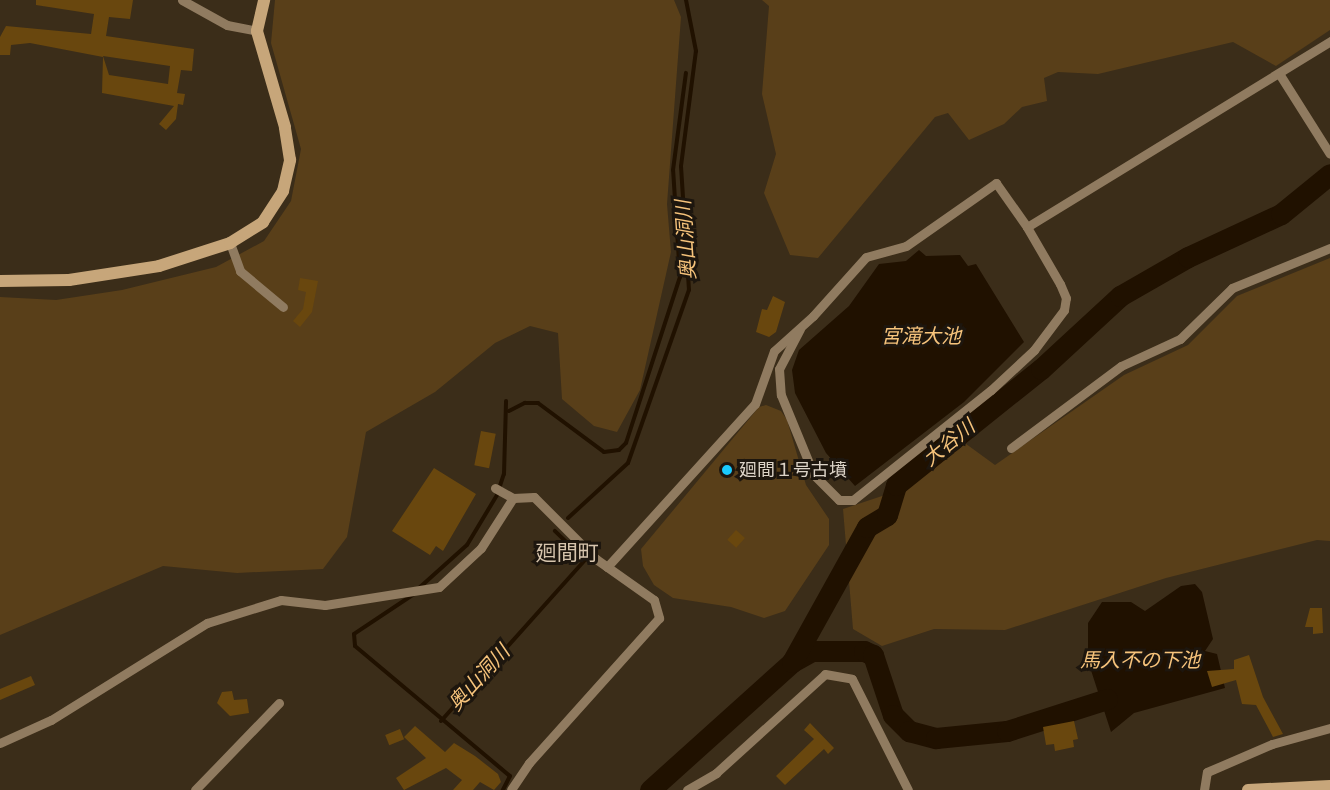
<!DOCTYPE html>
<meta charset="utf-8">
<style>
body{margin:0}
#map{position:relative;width:1330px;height:790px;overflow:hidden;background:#3b2d19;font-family:"DM Sans","Noto Sans JP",sans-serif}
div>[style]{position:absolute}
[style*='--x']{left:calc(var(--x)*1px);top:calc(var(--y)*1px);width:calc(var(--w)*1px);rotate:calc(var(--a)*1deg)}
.green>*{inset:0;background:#593f19}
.water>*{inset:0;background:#201100}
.stream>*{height:4px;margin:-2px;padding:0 2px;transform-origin:2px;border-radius:2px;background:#201100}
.river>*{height:21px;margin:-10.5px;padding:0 10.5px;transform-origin:10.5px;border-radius:10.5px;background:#201100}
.building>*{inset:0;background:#69470e;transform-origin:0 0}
.street>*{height:9px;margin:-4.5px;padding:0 4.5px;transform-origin:4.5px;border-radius:4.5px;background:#907b60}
.secondary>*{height:12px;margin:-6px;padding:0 6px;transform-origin:6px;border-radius:6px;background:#c7a67a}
.dots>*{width:16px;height:16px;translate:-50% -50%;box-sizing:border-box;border:3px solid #1d160e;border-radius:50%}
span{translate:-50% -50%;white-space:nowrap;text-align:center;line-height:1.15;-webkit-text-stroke:6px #1d160e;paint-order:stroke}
.poi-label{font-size:18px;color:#dcd3c7}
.left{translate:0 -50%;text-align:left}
.water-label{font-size:20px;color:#f6c37b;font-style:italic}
.quarter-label{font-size:21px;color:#d6c4ad}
</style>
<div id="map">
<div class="green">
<div style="clip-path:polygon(275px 0,674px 0,681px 17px,667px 204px,671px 252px,640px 390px,617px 432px,594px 426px,562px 399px,558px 333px,530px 326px,495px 343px,435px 392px,366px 432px,347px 537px,323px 569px,237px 573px,163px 566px,0 635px,0 297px,56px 300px,122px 290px,216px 267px,264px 241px,291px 201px,301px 149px,271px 43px)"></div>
<div style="clip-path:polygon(762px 0,1330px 0,1330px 30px,1276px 66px,1233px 42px,1098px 74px,1058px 72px,1044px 78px,1047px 101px,1022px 107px,1004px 124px,969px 140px,948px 113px,935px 117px,818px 258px,790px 255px,764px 193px,776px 154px,762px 94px,769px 6px)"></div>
<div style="clip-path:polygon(1330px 258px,1330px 541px,1317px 540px,1166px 578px,1005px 630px,934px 629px,882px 646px,853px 629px,843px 509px,897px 491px,962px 441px,995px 465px,1124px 375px,1188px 345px,1237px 296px)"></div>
<div style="clip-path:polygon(766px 405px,781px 411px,787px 420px,806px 485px,829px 519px,829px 545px,785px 611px,764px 618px,731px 607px,673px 598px,654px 585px,643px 566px,641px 549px,759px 407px)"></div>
</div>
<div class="water">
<div style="clip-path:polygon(919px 250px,926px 256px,960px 255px,968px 266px,976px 264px,1024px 342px,964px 402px,855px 486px,826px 453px,795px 393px,792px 370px,799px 350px,849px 306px,879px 264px,906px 261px)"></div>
<div style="clip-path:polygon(1195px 584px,1202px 592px,1213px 639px,1205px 651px,1217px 654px,1225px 688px,1134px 713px,1111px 732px,1088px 661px,1088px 623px,1102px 602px,1131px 602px,1145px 611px,1181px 586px)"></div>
</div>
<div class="stream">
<div style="--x:509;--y:411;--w:18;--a:-27"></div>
<div style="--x:525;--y:403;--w:13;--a:0"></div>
<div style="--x:538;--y:403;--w:82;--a:36.6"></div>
<div style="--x:604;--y:452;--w:15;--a:-8"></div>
<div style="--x:619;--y:450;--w:10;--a:-45"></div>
<div style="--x:626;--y:443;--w:175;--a:-72"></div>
<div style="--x:680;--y:277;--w:107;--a:-93.7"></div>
<div style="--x:673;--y:170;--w:98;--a:-82.4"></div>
<div style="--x:568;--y:518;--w:81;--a:-42.5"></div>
<div style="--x:628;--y:463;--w:183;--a:-70.6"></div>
<div style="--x:689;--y:290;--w:124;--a:-93.7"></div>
<div style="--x:681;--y:166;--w:116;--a:-82.6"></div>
<div style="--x:696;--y:51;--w:52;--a:-101.1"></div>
<div style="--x:419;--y:588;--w:64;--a:-41.9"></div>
<div style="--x:467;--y:545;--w:58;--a:-59"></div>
<div style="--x:497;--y:495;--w:22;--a:-72"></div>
<div style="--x:504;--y:474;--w:73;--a:-88.4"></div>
<div style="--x:414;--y:594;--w:72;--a:146.3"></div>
<div style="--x:354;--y:634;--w:12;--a:85"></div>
<div style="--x:355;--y:646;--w:202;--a:40"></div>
<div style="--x:510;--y:776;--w:16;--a:117"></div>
<div style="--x:441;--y:721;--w:216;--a:-48.2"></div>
<div style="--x:585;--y:560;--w:42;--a:-136"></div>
</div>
<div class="river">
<div style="--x:792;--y:662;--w:23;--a:-29"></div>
<div style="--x:812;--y:651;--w:52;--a:0"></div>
<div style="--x:864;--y:651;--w:10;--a:24"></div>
<div style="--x:873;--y:655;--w:63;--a:71.6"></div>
<div style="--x:893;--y:715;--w:23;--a:45"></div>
<div style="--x:909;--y:731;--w:28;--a:15"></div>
<div style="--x:936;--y:738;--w:71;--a:-5.6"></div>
<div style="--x:1007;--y:731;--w:105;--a:-17.7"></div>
<div style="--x:650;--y:790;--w:191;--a:-42"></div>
<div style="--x:792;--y:662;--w:154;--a:-60.9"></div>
<div style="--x:867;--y:527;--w:23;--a:-31"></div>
<div style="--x:887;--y:515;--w:31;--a:-73"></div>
<div style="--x:896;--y:485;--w:186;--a:-38.7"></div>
<div style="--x:1041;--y:369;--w:108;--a:-42.7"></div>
<div style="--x:1120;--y:296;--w:78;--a:-29.8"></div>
<div style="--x:1188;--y:257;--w:102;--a:-24.8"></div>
<div style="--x:1281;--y:214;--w:63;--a:-39.2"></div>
</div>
<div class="building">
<div style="clip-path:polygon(evenodd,36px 0,133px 0,130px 19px,109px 17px,106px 36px,194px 49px,192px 71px,181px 70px,177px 93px,185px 94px,183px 105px,178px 104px,176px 119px,166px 130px,159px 124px,174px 106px,102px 93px,103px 57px,30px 43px,11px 45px,10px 55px,0 55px,0 37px,6px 26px,91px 34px,94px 14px,36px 5px,36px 0,103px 56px,170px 66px,168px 84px,109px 75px,103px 56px)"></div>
<div style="clip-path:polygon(300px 278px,318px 281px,312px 312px,300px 327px,293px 321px,303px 309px,306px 292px,298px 290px)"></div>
<div style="clip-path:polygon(773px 296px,785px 302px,776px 332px,769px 337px,756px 332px,762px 309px,767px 310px)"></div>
<div style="left:481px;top:431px;width:15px;height:35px;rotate:11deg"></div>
<div style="clip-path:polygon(434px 468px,476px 494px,443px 551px,436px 546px,430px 555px,392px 531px)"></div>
<div style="left:736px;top:530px;width:12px;height:13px;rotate:42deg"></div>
<div style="clip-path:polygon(1310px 608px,1322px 608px,1323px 633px,1313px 634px,1313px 627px,1305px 627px)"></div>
<div style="clip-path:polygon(1249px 655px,1263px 697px,1283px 734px,1273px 737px,1256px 705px,1242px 704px,1236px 680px,1212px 687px,1207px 671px,1234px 669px,1234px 660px)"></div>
<div style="clip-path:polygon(31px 676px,35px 685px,0 700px,0 689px)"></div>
<div style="clip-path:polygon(232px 691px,234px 700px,247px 699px,249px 713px,230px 716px,217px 703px,222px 692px)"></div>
<div style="clip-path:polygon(1074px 721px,1078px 739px,1073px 740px,1074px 747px,1055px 751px,1054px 744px,1046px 745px,1043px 727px)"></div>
<div style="clip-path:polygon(810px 723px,834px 748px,828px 754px,824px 749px,785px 785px,776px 776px,814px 739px,804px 730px)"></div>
<div style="clip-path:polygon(415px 726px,445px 752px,454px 743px,475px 756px,498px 774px,501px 782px,494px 790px,480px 782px,473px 790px,453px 790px,462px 780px,446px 768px,404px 790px,396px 778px,426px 758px,404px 737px)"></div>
<div style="left:400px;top:729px;width:11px;height:16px;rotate:68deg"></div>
</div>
<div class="street">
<div style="--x:182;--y:0;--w:51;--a:29.1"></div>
<div style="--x:227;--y:25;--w:31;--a:11"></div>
<div style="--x:1280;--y:75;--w:93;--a:57.7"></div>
<div style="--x:230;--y:243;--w:30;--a:70"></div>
<div style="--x:240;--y:271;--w:56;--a:39.9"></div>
<div style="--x:800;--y:329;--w:45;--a:117.7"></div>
<div style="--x:779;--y:369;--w:26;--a:86"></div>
<div style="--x:781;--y:395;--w:87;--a:67.6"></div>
<div style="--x:814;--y:475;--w:35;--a:45"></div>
<div style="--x:839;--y:500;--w:14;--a:0"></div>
<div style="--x:853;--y:500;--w:176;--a:-38.6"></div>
<div style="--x:991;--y:390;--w:59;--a:-42.9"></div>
<div style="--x:1034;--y:350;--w:50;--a:-53.1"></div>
<div style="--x:1064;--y:310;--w:12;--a:-81"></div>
<div style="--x:1066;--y:298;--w:15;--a:-113"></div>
<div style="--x:1060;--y:284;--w:66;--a:-120.1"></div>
<div style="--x:1011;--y:448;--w:137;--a:-36.7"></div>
<div style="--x:1121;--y:366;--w:65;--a:-24.6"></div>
<div style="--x:1180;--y:339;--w:73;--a:-44.4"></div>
<div style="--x:1232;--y:288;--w:106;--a:-22.2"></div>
<div style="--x:495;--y:488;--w:21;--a:29"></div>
<div style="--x:513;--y:498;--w:21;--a:-3"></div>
<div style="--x:534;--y:497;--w:88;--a:45"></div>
<div style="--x:596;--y:559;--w:71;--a:35.3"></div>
<div style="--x:654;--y:600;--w:19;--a:74"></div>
<div style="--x:659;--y:618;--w:195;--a:131.9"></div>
<div style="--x:529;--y:763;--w:32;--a:124"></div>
<div style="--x:607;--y:567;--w:220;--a:-47.8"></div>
<div style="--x:755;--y:404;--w:56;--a:-70.3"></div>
<div style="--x:774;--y:351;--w:52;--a:-41.9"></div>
<div style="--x:813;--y:316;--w:79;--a:-48.1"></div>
<div style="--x:866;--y:257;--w:41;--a:-15.4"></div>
<div style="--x:906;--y:246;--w:110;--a:-35"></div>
<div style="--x:996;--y:183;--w:54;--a:54.8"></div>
<div style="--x:1027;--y:227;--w:356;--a:-31.5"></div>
<div style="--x:0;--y:743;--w:56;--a:-24.3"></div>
<div style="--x:51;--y:720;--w:184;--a:-31.9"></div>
<div style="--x:207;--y:623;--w:77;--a:-17.3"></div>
<div style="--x:281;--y:600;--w:44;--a:6.5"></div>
<div style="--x:325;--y:605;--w:115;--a:-9"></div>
<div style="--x:439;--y:587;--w:57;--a:-42.9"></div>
<div style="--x:481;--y:548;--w:59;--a:-57.4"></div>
<div style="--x:195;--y:790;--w:121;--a:-46"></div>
<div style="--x:687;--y:790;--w:34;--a:-30"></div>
<div style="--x:716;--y:773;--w:147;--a:-42.2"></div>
<div style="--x:825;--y:674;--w:27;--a:10"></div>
<div style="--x:852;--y:679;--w:124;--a:63.2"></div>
<div style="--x:1204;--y:790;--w:18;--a:-81"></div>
<div style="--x:1207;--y:772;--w:71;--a:-23.3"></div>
<div style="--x:1272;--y:744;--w:60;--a:-15.4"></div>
</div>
<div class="secondary">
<div style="--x:0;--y:281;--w:69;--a:-0.8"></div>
<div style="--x:69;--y:280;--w:91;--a:-8.8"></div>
<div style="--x:159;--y:266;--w:75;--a:-17.9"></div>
<div style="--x:230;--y:243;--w:39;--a:-32"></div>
<div style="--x:263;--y:222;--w:37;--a:-57"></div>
<div style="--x:283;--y:191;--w:32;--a:-77"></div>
<div style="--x:290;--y:160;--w:33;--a:-99"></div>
<div style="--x:285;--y:127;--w:100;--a:-106.3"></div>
<div style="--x:257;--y:31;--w:32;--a:-77"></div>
<div style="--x:1248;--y:790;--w:82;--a:-2.8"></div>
</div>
<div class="dots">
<div style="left:727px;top:470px;background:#1acafc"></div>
</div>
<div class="poi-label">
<span class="left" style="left:739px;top:470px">廻間１号古墳</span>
</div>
<div class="water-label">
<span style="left:686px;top:240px;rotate:-94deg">奥山洞川</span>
<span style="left:921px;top:336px">宮滝大池</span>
<span style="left:949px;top:443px;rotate:-39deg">大谷川</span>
<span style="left:1140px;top:660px">馬入不の下池</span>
<span style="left:479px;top:678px;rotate:-48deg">奥山洞川</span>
</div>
<div class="quarter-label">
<span style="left:567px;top:553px">廻間町</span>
</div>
</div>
